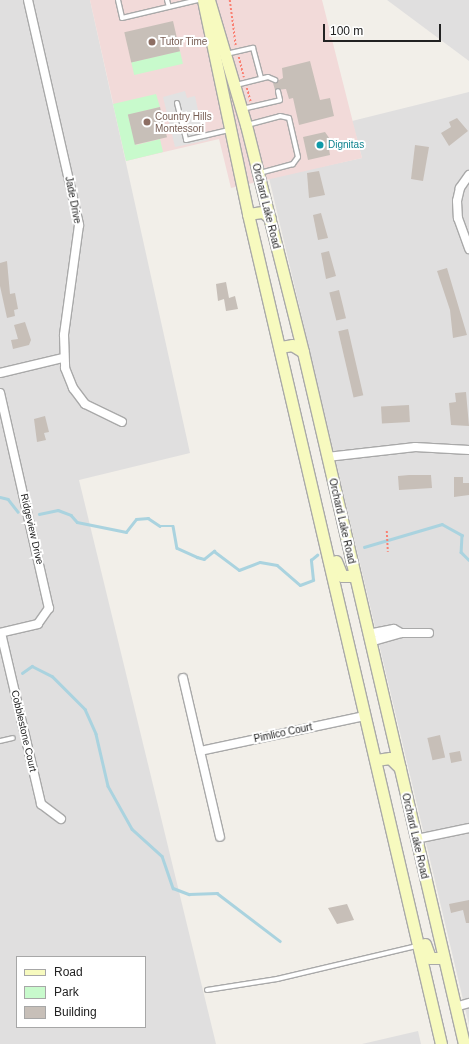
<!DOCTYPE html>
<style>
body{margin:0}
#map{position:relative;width:469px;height:1044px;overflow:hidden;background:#f2efe9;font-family:Arial,sans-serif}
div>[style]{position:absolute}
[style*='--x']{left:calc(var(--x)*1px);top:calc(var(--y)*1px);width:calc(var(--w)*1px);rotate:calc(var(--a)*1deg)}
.residential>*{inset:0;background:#e0dfdf}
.commercial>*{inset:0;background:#f2dad9}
.park>*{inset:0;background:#c8facc;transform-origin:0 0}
.parking>*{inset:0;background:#e2e2e2}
.stream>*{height:2.5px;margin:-1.25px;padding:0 1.25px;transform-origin:1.25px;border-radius:1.25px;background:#aad3df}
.building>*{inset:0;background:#c7bfb8;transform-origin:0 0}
.path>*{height:1.5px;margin-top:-0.75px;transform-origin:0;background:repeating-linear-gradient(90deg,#fa8072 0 2px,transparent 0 4px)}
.roads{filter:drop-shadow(1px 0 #a9a9a9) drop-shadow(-1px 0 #a9a9a9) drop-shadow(0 1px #a9a9a9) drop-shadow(0 -1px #a9a9a9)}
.service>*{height:4px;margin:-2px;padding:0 2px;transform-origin:2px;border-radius:2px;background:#fff}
.minor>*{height:8px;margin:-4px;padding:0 4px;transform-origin:4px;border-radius:4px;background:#fff}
.secondary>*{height:11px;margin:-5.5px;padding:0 5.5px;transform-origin:5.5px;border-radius:5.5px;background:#f7fabf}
.dots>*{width:11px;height:11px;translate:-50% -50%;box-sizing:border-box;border:2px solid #fff;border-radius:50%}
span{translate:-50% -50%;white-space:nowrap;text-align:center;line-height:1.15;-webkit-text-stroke:4px #fff;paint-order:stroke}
.education-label{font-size:10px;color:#785e54}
.left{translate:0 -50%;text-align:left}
.culture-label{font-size:10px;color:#0d838f}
.street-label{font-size:10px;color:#222}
.legend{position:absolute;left:16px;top:956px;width:130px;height:72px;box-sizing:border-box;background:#fff;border:1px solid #a7a7a7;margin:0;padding:5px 7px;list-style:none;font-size:12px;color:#222}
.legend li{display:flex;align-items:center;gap:8px;height:20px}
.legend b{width:20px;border:1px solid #a7a7a7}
.scale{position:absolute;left:323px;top:24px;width:118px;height:18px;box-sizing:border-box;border:2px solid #222;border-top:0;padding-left:5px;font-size:12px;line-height:14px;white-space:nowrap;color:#222;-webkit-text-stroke:3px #fff;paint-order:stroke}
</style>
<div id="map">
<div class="residential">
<div style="clip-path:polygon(evenodd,0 0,90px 0,190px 453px,79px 480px,216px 1044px,0 1044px,0 0,17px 957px,145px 957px,145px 1027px,17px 1027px,17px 957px)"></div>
<div style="clip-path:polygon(387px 0,469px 0,469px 61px)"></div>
<div style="clip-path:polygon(469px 92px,469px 1025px,269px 178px,362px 158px,352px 121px)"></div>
<div style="clip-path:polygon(418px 1031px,421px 1044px,362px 1044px)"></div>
</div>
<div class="commercial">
<div style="clip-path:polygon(90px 0,322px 0,362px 158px,231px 188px,219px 139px,126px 161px)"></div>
</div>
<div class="park">
<div style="left:180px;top:51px;width:13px;height:50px;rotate:77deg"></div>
<div style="clip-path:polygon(156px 94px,160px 107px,128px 115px,136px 145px,160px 139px,163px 152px,126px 161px,113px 104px)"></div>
</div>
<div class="parking">
<div style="clip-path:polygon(185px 91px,187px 98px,195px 96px,202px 129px,196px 133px,207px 132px,209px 140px,175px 147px,163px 97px)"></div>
</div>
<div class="stream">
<div style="--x:0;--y:497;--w:8;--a:14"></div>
<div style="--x:8;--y:499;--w:16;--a:52"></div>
<div style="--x:39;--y:514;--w:19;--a:-12"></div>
<div style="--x:58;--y:510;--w:14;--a:21"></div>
<div style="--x:71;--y:515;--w:9;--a:49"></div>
<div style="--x:77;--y:522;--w:50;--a:11.5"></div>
<div style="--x:126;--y:532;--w:16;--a:-52"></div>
<div style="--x:136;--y:519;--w:12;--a:-5"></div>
<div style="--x:148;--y:518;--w:14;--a:34"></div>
<div style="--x:160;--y:526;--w:13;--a:0"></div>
<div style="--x:173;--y:526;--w:22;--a:80"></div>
<div style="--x:177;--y:548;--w:22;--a:24"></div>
<div style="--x:197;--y:557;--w:7;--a:16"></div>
<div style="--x:204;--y:559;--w:13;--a:-39"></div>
<div style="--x:214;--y:551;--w:31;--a:37"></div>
<div style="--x:239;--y:570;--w:22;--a:-21"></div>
<div style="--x:260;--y:562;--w:17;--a:10"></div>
<div style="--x:277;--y:565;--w:30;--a:41"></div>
<div style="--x:300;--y:585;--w:14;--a:-21"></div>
<div style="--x:313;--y:580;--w:20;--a:-96"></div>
<div style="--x:311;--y:560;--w:8;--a:-40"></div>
<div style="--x:364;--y:547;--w:81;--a:-16.4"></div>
<div style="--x:442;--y:524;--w:23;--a:29"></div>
<div style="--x:462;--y:535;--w:17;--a:93"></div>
<div style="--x:461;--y:552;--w:11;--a:45"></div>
<div style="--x:22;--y:673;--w:12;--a:-35"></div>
<div style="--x:32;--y:666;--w:22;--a:27"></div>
<div style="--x:52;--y:676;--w:47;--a:45"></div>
<div style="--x:85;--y:709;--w:27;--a:66"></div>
<div style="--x:96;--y:734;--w:53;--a:77"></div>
<div style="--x:108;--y:786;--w:49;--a:60.8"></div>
<div style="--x:132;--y:829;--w:40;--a:42"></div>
<div style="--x:162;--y:856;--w:34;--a:71"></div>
<div style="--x:173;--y:888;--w:17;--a:21"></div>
<div style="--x:189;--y:894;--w:28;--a:-2"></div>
<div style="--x:217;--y:893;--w:79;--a:37.3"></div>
</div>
<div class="building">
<div style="left:173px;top:21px;width:31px;height:50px;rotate:77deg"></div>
<div style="clip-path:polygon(310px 61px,320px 100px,330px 98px,334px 116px,299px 125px,293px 98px,289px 99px,286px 89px,275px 90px,273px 83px,283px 78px,282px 68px)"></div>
<div style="left:160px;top:107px;width:31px;height:33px;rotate:77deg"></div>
<div style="clip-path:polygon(457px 118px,468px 131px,449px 146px,441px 133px,451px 127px,449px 122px)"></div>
<div style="clip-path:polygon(325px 132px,332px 142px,328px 143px,330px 155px,308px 160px,303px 137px)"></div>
<div style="clip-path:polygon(415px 145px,429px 147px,423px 181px,411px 179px)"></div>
<div style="clip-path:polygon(319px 171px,325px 195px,309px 198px,307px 173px)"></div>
<div style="clip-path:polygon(321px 213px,328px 238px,318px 240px,313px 215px)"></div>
<div style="clip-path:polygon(329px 251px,336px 276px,326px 279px,321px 253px)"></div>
<div style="clip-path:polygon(7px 261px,10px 294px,15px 293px,18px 309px,14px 310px,15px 316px,7px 318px,0 286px,0 263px)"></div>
<div style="clip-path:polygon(447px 268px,467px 335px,453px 338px,450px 310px,437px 271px)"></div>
<div style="clip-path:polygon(226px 282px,229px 298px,235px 296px,238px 309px,226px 311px,224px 299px,218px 301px,216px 284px)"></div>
<div style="left:339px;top:290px;width:29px;height:10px;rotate:76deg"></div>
<div style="clip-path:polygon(25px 322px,31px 340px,29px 345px,13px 349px,11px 340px,18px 339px,14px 325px)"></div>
<div style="left:348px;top:329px;width:68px;height:10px;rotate:77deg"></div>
<div style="clip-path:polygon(466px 392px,469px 426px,451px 425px,449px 403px,456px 402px,455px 393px)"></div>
<div style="left:409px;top:405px;width:17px;height:28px;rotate:87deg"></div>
<div style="clip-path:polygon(45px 416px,49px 432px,44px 433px,46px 440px,37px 442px,34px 419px)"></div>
<div style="clip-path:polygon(409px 475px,431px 475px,432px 488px,399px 490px,398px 476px)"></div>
<div style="clip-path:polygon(454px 477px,463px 477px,463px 483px,469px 483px,469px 495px,454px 497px)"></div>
<div style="left:440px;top:735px;width:23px;height:13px;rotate:77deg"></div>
<div style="left:460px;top:751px;width:10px;height:11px;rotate:79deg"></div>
<div style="clip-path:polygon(469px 900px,469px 923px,466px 923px,463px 910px,451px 913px,449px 904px)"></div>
<div style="clip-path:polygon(347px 904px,354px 920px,337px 924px,328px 908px)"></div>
</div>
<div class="path">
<div style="--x:230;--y:0;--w:46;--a:82.6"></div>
<div style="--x:239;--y:57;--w:21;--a:76"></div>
<div style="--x:247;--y:88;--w:15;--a:74"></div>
<div style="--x:387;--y:531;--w:21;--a:87"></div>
</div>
<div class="roads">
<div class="service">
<div style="--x:118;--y:0;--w:18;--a:77"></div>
<div style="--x:122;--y:18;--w:78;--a:-13.3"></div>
<div style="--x:167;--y:0;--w:7;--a:74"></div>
<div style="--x:226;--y:54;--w:28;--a:-13"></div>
<div style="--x:253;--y:48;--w:31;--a:75"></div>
<div style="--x:236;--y:85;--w:33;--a:-14"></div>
<div style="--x:268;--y:77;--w:8;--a:23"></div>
<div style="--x:177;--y:103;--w:38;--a:76"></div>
<div style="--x:186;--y:140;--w:44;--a:-13.1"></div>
<div style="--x:242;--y:109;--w:39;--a:-13"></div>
<div style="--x:280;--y:100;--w:9;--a:-103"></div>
<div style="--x:247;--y:125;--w:34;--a:-15"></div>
<div style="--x:280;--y:116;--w:9;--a:13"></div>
<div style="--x:289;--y:118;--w:40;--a:77"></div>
<div style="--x:298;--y:157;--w:9;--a:126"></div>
<div style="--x:293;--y:164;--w:35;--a:165"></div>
<div style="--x:0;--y:741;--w:13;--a:-13"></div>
<div style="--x:207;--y:990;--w:71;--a:-8.9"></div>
<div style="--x:277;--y:979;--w:144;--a:-13.3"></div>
</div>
<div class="minor">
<div style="--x:28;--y:0;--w:231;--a:77.2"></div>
<div style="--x:79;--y:225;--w:111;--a:97.8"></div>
<div style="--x:64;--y:335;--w:33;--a:88"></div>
<div style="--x:65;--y:368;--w:22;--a:68"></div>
<div style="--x:73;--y:388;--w:20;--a:53"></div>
<div style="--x:85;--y:404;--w:41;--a:25.9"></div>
<div style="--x:469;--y:175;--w:16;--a:125"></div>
<div style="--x:460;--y:188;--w:13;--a:103"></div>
<div style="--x:457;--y:201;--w:17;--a:87"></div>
<div style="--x:458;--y:218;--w:33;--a:70"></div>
<div style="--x:0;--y:373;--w:65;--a:-13.4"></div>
<div style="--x:0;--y:393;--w:221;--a:77.2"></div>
<div style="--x:49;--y:608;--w:19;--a:125"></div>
<div style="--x:38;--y:624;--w:39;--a:167"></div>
<div style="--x:327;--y:457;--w:89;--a:-6.5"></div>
<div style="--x:415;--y:447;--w:54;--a:3.2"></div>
<div style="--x:1;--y:633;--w:176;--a:76.8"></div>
<div style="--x:41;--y:804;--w:25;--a:37"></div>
<div style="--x:368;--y:634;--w:26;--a:-11"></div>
<div style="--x:394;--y:629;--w:8;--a:30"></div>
<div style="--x:401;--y:633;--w:28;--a:0"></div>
<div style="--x:370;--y:642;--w:32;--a:-16"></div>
<div style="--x:183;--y:678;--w:163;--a:76.9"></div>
<div style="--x:200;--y:751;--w:169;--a:-12"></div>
<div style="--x:416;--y:839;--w:54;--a:-11.7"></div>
<div style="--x:455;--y:1007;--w:15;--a:-16"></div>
</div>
<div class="secondary">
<div style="--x:203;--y:0;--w:219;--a:78.1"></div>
<div style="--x:248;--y:214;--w:852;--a:76.91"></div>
<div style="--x:209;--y:0;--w:130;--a:73.5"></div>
<div style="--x:246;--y:125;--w:234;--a:75.9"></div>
<div style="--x:303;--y:352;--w:710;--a:76.9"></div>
<div style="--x:248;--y:214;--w:15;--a:-8"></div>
<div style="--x:263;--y:212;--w:9;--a:41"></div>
<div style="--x:280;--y:347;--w:12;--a:-9"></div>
<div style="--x:292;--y:345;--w:13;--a:32"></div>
<div style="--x:336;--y:561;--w:16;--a:68"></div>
<div style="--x:342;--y:576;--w:13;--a:0"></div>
<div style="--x:376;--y:760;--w:14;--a:-8"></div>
<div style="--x:390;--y:758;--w:14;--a:45"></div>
<div style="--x:425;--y:944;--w:15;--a:70"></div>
<div style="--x:430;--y:958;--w:13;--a:0"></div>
</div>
</div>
<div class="dots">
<div style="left:152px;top:42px;background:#8d6e63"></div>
<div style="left:147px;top:122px;background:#8d6e63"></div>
<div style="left:320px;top:145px;background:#0f9aa8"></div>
</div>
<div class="education-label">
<span class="left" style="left:160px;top:42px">Tutor Time</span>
<span class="left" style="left:155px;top:122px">Country Hills<br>Montessori</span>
</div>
<div class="culture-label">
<span class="left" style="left:328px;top:145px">Dignitas</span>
</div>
<div class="street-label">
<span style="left:73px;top:200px;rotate:79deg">Jade Drive</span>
<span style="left:266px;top:206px;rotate:76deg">Orchard Lake Road</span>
<span style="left:342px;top:521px;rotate:77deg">Orchard Lake Road</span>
<span style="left:32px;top:529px;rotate:77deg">Ridgeview Drive</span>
<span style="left:24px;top:731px;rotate:77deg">Cobblestone Court</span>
<span style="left:283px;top:733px;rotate:-12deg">Pimlico Court</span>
<span style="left:415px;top:836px;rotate:77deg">Orchard Lake Road</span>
</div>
<ul class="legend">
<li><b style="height:5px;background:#f7fabf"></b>Road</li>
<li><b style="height:11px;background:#c8facc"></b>Park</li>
<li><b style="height:11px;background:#c7bfb8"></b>Building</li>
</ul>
<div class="scale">100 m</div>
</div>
